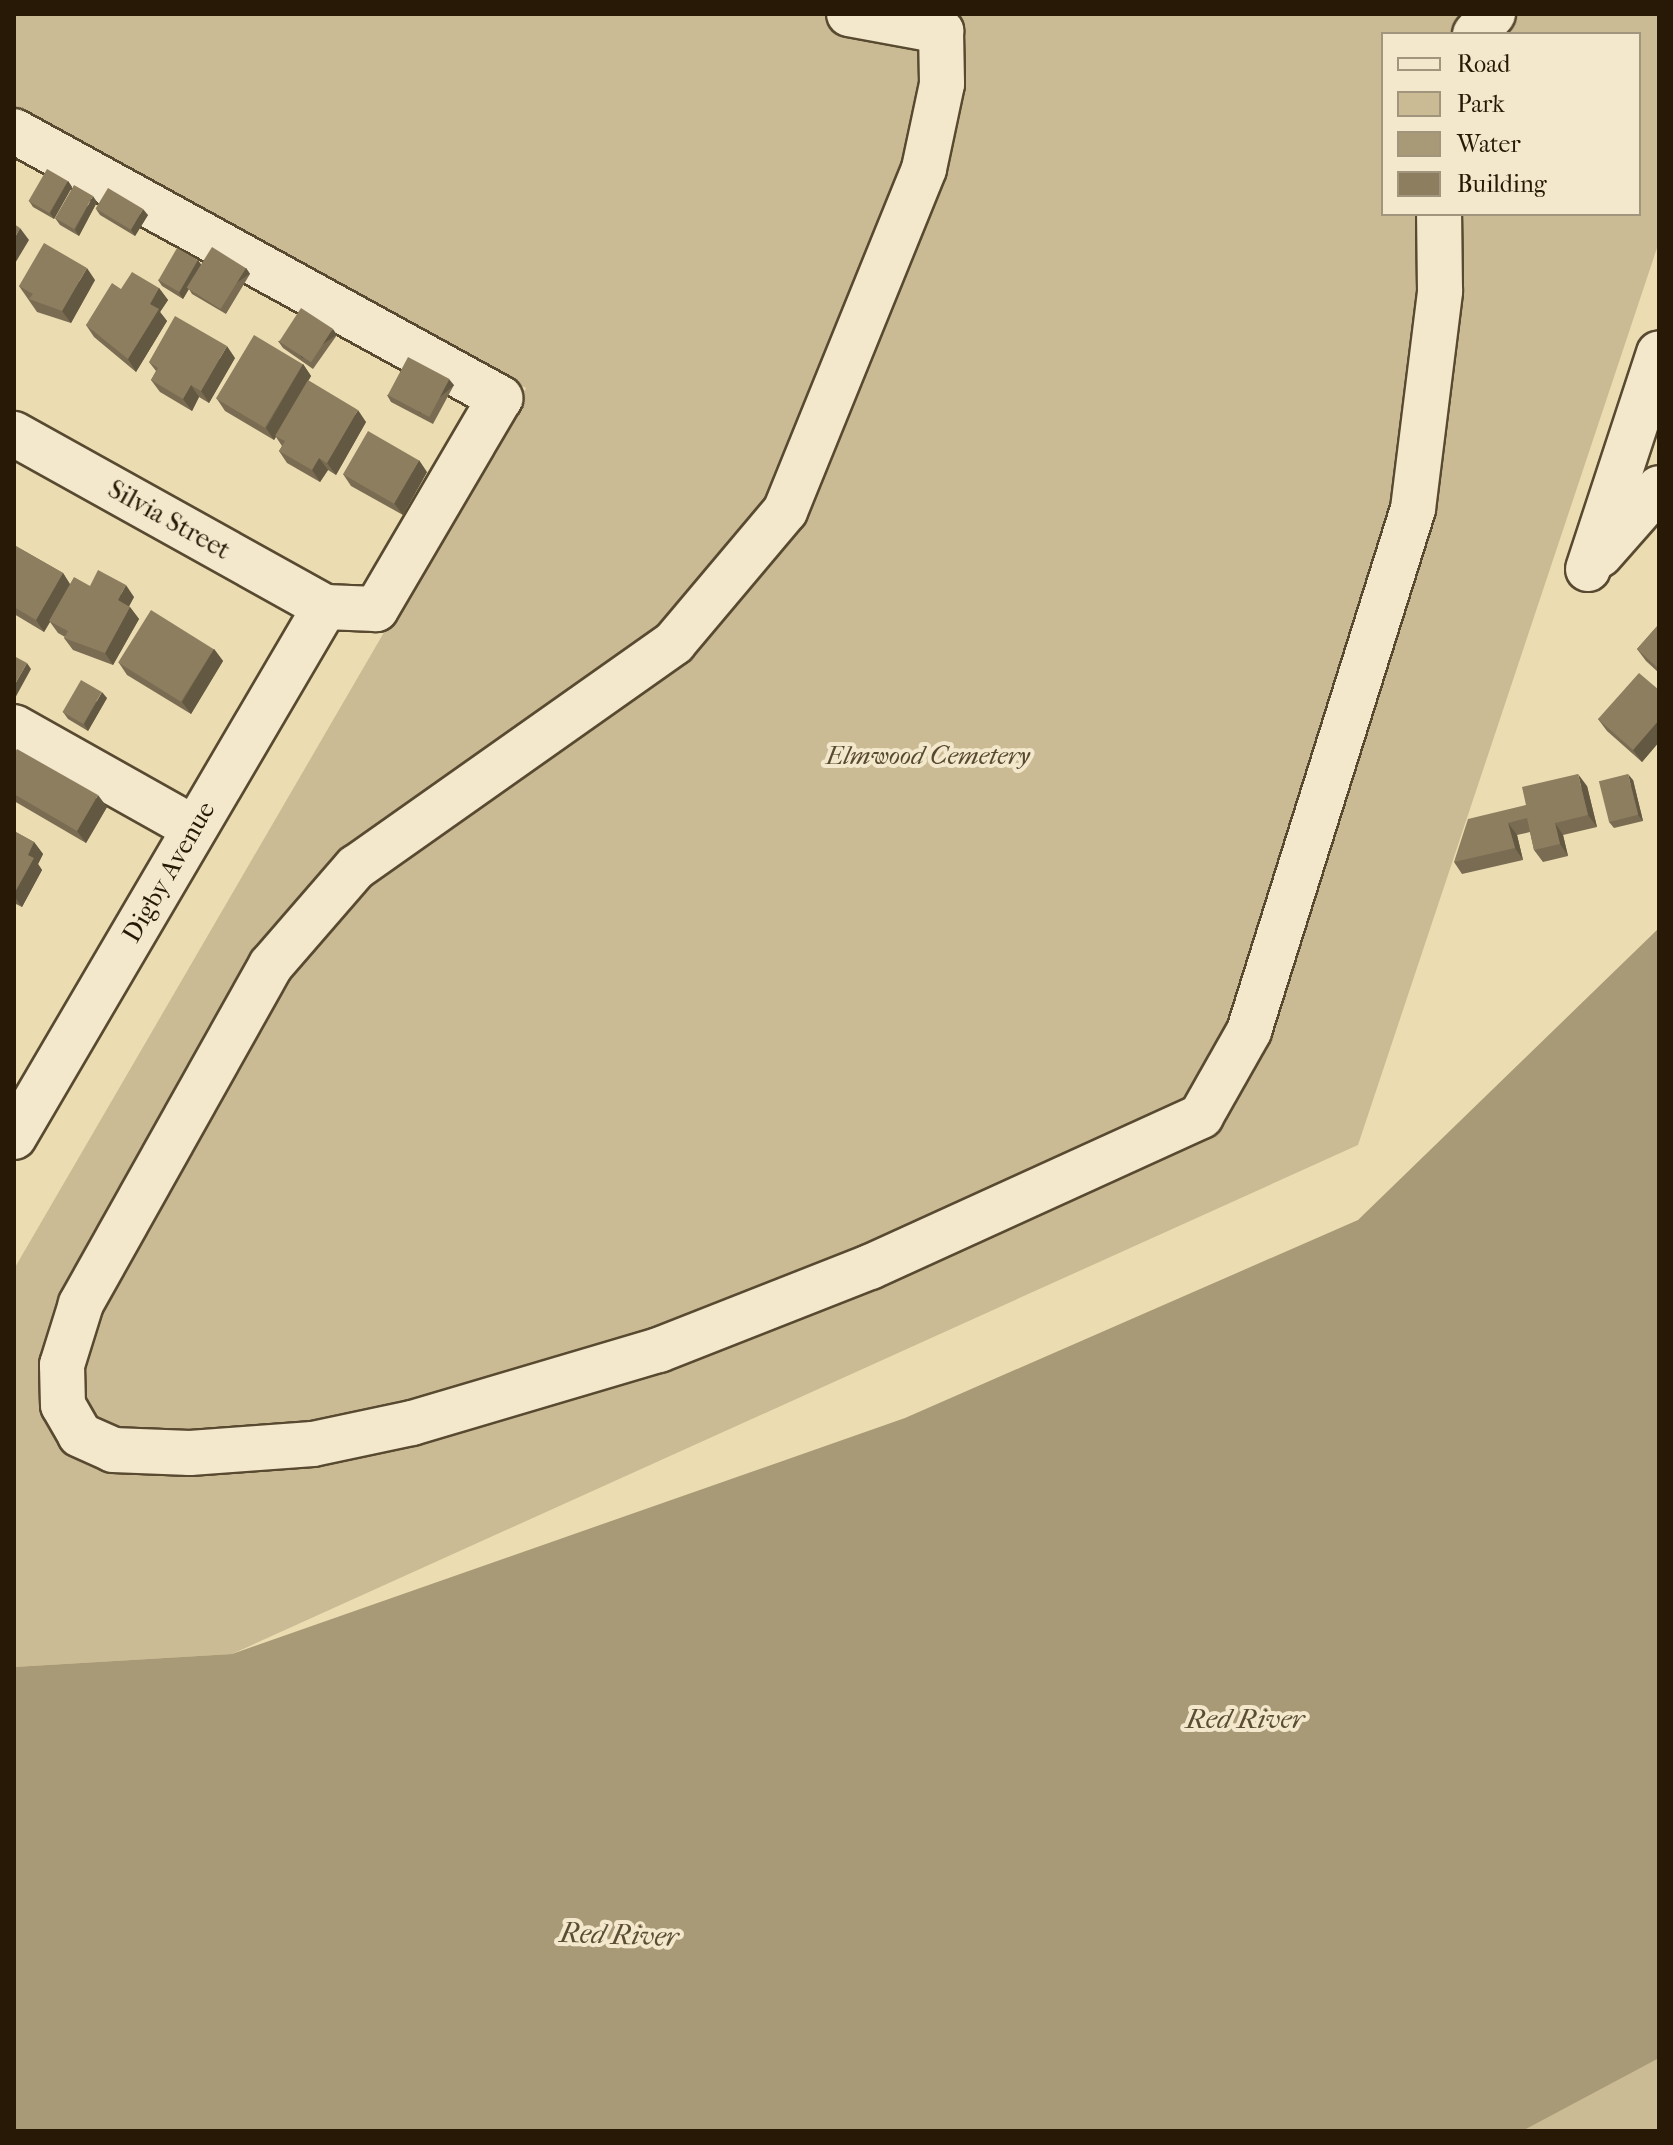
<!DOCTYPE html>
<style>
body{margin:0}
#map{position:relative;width:1673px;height:2145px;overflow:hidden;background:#ecdcb1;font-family:"IM FELL French Canon",serif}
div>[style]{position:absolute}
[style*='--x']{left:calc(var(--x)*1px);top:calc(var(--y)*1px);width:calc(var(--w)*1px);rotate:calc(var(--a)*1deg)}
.green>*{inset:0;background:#cbbb94}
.water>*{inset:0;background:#a99a77}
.roads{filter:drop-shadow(2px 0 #584a31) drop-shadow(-2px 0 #584a31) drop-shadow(0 2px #584a31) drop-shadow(0 -2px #584a31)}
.minor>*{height:44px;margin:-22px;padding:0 22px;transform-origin:22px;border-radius:22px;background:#f3e8cc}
.wall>*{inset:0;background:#796c52}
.shaded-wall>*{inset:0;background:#635842;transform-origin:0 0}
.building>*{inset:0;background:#8d7e5f;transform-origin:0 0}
span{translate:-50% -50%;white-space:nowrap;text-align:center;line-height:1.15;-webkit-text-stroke:8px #f3e8cc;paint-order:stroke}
.street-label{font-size:26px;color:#271906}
.park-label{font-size:26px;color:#584a31;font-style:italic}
.water-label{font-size:28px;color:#5b4d33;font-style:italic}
.frame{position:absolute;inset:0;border:16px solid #271906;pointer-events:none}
.legend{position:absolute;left:1381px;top:32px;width:260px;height:184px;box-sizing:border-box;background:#f3e8cc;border:2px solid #a1957d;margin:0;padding:10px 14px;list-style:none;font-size:24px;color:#271906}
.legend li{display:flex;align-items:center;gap:16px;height:40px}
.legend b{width:40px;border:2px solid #a1957d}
</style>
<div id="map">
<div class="green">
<div style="clip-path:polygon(evenodd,14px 14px,1659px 14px,1659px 242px,1358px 1145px,232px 1654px,14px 1667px,14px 1269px,526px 388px,14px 108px,14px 14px,1383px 34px,1639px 34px,1639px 214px,1383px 214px,1383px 34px)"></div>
<div style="clip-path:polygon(1659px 2056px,1659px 2131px,1520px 2131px)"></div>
</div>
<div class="water">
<div style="clip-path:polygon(1659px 928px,1659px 2058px,1522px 2131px,14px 2131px,14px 1667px,232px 1654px,905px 1418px,1358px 1220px)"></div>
</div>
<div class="roads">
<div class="minor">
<div style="--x:849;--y:14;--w:94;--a:10.5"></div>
<div style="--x:941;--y:31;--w:53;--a:88.9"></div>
<div style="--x:942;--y:84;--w:87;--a:102"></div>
<div style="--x:924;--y:169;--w:369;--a:112.1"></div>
<div style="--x:785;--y:511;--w:172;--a:130.1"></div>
<div style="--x:674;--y:643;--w:389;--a:144.8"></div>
<div style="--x:356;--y:867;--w:130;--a:130.9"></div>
<div style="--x:271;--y:965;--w:389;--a:119.3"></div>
<div style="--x:81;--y:1304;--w:64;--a:107.3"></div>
<div style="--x:62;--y:1365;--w:40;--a:88.6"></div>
<div style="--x:63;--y:1405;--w:34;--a:60"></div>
<div style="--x:80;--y:1435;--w:36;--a:24"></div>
<div style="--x:113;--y:1450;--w:77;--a:2.2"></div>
<div style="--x:190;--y:1453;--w:123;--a:-4.2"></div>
<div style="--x:313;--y:1444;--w:101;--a:-12"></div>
<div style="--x:412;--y:1423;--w:258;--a:-16.5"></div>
<div style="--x:659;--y:1350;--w:227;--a:-21.5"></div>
<div style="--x:870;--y:1267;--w:364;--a:-24.5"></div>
<div style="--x:1201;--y:1116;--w:98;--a:-60.5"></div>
<div style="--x:1249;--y:1031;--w:547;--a:-72.56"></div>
<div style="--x:1413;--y:509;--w:220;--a:-82.9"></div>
<div style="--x:1440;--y:291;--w:77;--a:-90.7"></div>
<div style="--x:1475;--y:34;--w:27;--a:-48"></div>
<div style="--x:14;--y:131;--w:555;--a:28.78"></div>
<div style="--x:500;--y:398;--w:245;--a:120.4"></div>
<div style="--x:376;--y:609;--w:51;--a:-177.8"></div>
<div style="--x:325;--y:607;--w:356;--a:-150.9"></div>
<div style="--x:1600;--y:555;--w:89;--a:-48.6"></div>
<div style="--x:1588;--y:569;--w:227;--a:-71.8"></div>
<div style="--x:14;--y:727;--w:206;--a:29.3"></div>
<div style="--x:14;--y:1137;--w:615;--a:-59.6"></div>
</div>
</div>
<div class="wall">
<div style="clip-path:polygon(68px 181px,72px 187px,54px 219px,33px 207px,29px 201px)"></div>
<div style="clip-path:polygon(97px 202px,79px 236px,60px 225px,55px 218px)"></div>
<div style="clip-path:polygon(96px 209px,148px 215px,135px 236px,100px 215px)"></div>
<div style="clip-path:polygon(198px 260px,201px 265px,246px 268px,250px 274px,226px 314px,192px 294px,189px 289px,183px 299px,162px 286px,158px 280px)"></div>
<div style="clip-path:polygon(95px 280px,71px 323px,37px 312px,19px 286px)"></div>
<div style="clip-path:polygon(159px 288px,168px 300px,160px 312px,167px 321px,136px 372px,94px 337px,86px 325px,121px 289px)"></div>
<div style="clip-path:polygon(337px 335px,313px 369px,283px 348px,278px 341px)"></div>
<div style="clip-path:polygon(235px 358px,209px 403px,199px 397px,192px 411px,160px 392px,151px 380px,156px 371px,149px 362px)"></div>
<div style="clip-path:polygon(303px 364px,311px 376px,308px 381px,366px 422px,336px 475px,328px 470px,320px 482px,287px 463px,279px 451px,282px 446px,276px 437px,274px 440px,225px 411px,217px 399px)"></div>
<div style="clip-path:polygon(454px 385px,433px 424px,391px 402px,387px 395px)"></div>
<div style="clip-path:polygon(427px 472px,403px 515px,351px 486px,343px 474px)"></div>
<div style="clip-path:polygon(14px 545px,63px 573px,70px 584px,90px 586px,134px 597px,129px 606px,139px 619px,113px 665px,73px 650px,64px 638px,65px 637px,58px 633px,50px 622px,44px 632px,14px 614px)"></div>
<div style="clip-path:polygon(1659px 624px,1659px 673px,1646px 661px,1637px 649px)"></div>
<div style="clip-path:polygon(214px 649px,223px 661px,191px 714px,127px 675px,119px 663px)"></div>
<div style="clip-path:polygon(1659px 690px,1659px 742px,1642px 762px,1607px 731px,1598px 719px)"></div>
<div style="clip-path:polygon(107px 698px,88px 731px,68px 719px,63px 712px)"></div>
<div style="clip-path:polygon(14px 754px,107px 807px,86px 843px,14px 801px)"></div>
<div style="clip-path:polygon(1633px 780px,1643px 821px,1614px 828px,1609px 822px)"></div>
<div style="clip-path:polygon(1587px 786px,1597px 827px,1563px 835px,1568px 856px,1543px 862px,1534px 850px,1530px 832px,1517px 835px,1523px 860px,1462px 874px,1454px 862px,1526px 805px)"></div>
<div style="clip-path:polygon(14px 831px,34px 842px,43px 854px,38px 864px,42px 870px,22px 907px,14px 903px)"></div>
</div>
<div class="shaded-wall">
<div style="clip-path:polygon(68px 181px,72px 187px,54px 219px,50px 213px)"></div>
<div style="clip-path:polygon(93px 196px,97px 202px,79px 236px,75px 230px)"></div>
<div style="clip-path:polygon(143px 209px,148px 215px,135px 236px,131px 230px)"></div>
<div style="clip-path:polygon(20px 228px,29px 240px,14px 265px,14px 239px)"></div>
<div style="clip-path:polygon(198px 260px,202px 266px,183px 299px,179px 293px)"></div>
<div style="clip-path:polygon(87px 268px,95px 280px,71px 323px,62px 311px)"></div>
<div style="left:246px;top:268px;width:7px;height:47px;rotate:56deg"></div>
<div style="clip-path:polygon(159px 288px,168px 300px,160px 312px,167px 321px,136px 372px,128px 359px,150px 304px)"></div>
<div style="left:333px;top:329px;width:7px;height:42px;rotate:56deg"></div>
<div style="clip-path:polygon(227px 346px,235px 358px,209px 403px,201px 391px)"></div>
<div style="clip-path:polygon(303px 364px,311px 376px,274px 440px,266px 428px)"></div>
<div style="left:449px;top:379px;width:8px;height:44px;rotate:50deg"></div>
<div style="clip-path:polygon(191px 385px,199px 397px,192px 411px,183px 399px)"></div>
<div style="clip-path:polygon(358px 410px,366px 422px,336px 475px,327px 463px)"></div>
<div style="clip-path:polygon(319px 458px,328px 470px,320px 482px,312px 470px)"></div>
<div style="clip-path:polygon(419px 460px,427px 472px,403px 515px,394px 503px)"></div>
<div style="clip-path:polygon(63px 573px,71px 586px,44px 632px,36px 620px)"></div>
<div style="clip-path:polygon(126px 585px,134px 597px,126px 612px,118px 600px)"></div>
<div style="clip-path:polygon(130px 607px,139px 619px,113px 665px,105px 653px)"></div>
<div style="clip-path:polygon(214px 649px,223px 661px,191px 714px,182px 702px)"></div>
<div style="clip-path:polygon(27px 663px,31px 669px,14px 700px,14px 686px)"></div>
<div style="clip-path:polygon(102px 692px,107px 698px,88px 731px,84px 724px)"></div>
<div style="clip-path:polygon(1659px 720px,1659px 742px,1642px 762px,1633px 750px)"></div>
<div style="clip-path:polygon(1578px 774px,1587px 786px,1597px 827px,1588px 815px)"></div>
<div style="clip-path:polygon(1628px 774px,1633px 780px,1643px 821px,1638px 815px)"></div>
<div style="clip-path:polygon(98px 795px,107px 807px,86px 843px,77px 831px)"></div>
<div style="clip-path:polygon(1508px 823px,1517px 835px,1523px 860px,1515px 848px)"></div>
<div style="clip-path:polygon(1555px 823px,1563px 835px,1568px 856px,1560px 844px)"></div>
<div style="clip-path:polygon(34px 842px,43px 854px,38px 864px,42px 870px,22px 907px,14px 896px,14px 894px,28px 855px)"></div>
</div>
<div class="building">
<div style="left:47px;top:169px;width:24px;height:37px;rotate:30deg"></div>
<div style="left:74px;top:185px;width:22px;height:38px;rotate:30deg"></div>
<div style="left:108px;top:188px;width:41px;height:24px;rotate:31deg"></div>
<div style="clip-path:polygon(14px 224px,20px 228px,14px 239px)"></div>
<div style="clip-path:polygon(44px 243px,87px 268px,62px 311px,29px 299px,33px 294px,19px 286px)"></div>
<div style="left:212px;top:247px;width:40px;height:48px;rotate:32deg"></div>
<div style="left:177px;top:248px;width:24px;height:37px;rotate:30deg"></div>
<div style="clip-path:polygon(132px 272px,159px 288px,150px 304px,159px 309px,128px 359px,86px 325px,112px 283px,121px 289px)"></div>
<div style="left:301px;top:308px;width:38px;height:40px;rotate:33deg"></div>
<div style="clip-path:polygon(175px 316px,227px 346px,201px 391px,191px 385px,183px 399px,151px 380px,158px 368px,149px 362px)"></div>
<div style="left:254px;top:335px;width:57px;height:74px;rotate:31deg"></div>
<div style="left:408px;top:357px;width:47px;height:43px;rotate:28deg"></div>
<div style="clip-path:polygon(308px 380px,358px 410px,327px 463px,319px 458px,312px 470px,279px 451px,285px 441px,275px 436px)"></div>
<div style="left:368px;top:431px;width:59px;height:50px;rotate:30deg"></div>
<div style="clip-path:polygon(14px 545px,63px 573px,36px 620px,14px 607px)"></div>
<div style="clip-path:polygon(98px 570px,126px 585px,118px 600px,130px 607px,105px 653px,64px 638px,68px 631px,49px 621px,74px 577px,90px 586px)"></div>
<div style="left:151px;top:610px;width:74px;height:62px;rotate:32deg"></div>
<div style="clip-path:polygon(1659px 624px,1659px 669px,1637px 649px)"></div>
<div style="clip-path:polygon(14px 656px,27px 663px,14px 686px)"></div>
<div style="clip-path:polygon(1639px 673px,1659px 690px,1659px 720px,1633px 750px,1598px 719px)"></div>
<div style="left:81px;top:680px;width:24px;height:37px;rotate:30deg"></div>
<div style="clip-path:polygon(17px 749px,98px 795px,77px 831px,14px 794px,14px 754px)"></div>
<div style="clip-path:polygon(1578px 774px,1588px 815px,1555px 823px,1560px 844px,1534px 850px,1527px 818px,1508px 823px,1515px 848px,1454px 862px,1468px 819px,1526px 805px,1522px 787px)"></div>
<div style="left:1628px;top:774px;width:42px;height:30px;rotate:76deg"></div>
<div style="clip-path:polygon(14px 831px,34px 842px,28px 855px,34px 858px,14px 894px)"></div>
</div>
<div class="street-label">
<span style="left:169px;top:520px;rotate:29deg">Silvia Street</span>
<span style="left:169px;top:872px;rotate:-60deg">Digby Avenue</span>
</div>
<div class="park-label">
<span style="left:928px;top:756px">Elmwood Cemetery</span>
</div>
<div class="water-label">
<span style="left:1245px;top:1719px">Red River</span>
<span style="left:619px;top:1935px;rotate:2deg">Red River</span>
</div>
<div class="frame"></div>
<ul class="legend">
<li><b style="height:10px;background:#f3e8cc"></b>Road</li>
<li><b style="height:22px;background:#cbbb94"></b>Park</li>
<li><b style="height:22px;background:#a99a77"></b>Water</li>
<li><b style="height:22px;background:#8d7e5f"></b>Building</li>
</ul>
</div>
